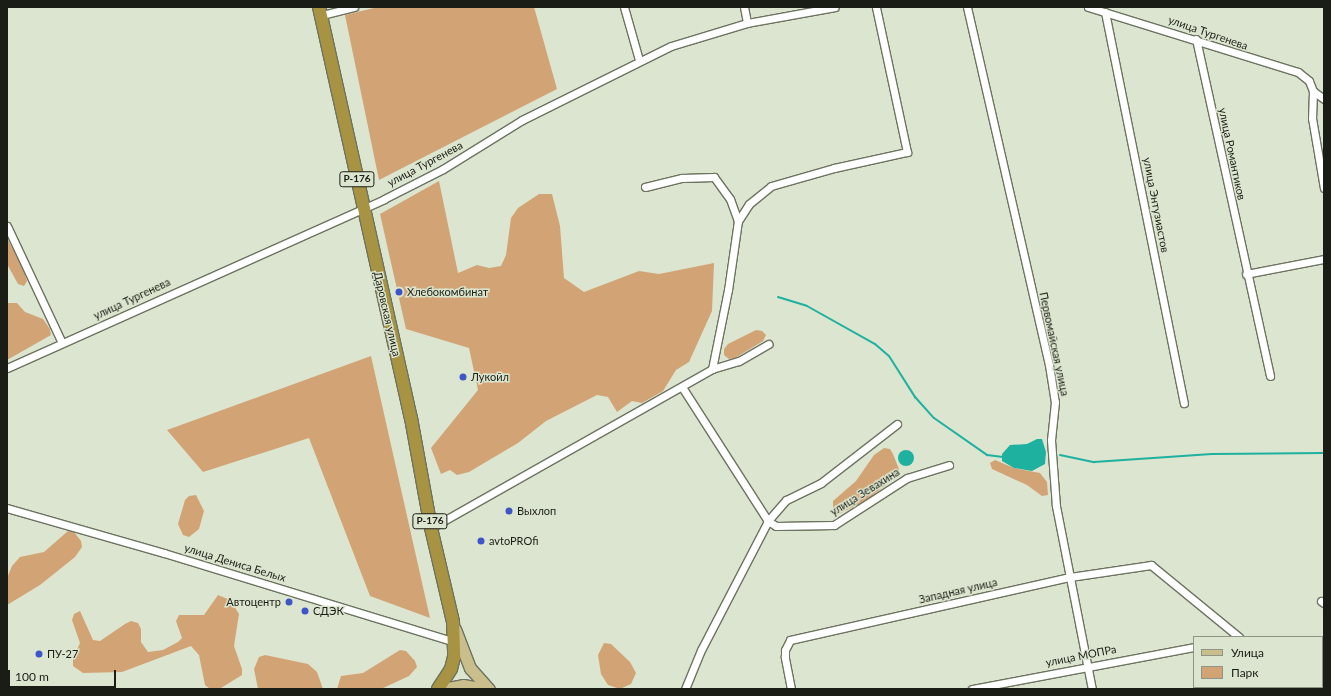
<!DOCTYPE html>
<meta charset="utf-8">
<style>
body{margin:0}
#map{position:relative;width:1331px;height:696px;overflow:hidden;background:#dce5cf;font-family:Lato,sans-serif}
div>[style]{position:absolute}
[style*='--x']{left:calc(var(--x)*1px);top:calc(var(--y)*1px);width:calc(var(--w)*1px);rotate:calc(var(--a)*1deg)}
.green>*{inset:0;background:#d2a475}
.water>*{inset:0;background:#1fb1a0}
.round{border-radius:50%}
.stream>*{height:2px;margin:-1px;padding:0 1px;transform-origin:1px;border-radius:1px;background:#1fb1a0}
.roads{filter:drop-shadow(1px 0 #6c7360) drop-shadow(-1px 0 #6c7360) drop-shadow(0 1px #6c7360) drop-shadow(0 -1px #6c7360)}
.street>*{height:7px;margin:-3.5px;padding:0 3.5px;transform-origin:3.5px;border-radius:3.5px;background:#fff}
.primary>*{height:11px;margin:-5.5px;padding:0 5.5px;transform-origin:5.5px;border-radius:5.5px;background:#cabe8d}
.highway>*{height:12px;margin:-6px;padding:0 6px;transform-origin:6px;border-radius:6px;background:#a79341}
.dots>*{width:11px;height:11px;translate:-50% -50%;box-sizing:border-box;border:2px solid #dce5cf;border-radius:50%}
span{translate:-50% -50%;white-space:nowrap;text-align:center;line-height:1.15;-webkit-text-stroke:3px #dce5cf;paint-order:stroke}
.shield-label span{padding:1px 3px;background:#dce5cf;border:1px solid;border-radius:3px;-webkit-text-stroke-width:0}
.shield-label{font-size:10px;color:#1a1d15;font-weight:700}
.street-label{font-size:11px;color:#1a1d15}
.poi-label{font-size:11px;color:#1a1d15}
.left{translate:0 -50%;text-align:left}
.right{translate:-100% -50%;text-align:right}
.frame{position:absolute;inset:0;border:8px solid #1a1d15;pointer-events:none}
.legend{position:absolute;left:1193px;top:636px;width:130px;height:52px;box-sizing:border-box;background:#dce5cf;border:1px solid #8e9585;margin:0;padding:5px 7px;list-style:none;font-size:12px;color:#1a1d15}
.legend li{display:flex;align-items:center;gap:8px;height:20px}
.legend b{width:20px;border:1px solid #8e9585}
.scale{position:absolute;left:8px;top:670px;width:108px;height:18px;box-sizing:border-box;border:2px solid #1a1d15;border-top:0;padding-left:5px;font-size:12px;line-height:14px;white-space:nowrap;color:#1a1d15;-webkit-text-stroke:3px #dce5cf;paint-order:stroke}
</style>
<div id="map">
<div class="green">
<div style="clip-path:polygon(378px 7px,534px 7px,557px 89px,379px 180px,345px 15px)"></div>
<div style="clip-path:polygon(439px 181px,458px 273px,477px 265px,489px 268px,501px 266px,506px 255px,511px 218px,518px 208px,539px 194px,552px 194px,560px 226px,564px 278px,584px 292px,639px 271px,659px 274px,714px 263px,712px 311px,689px 362px,676px 370px,663px 391px,642px 403px,632px 401px,617px 412px,608px 397px,597px 395px,546px 421px,518px 443px,469px 472px,457px 475px,450px 470px,441px 474px,431px 448px,478px 390px,469px 348px,406px 329px,380px 214px)"></div>
<div style="clip-path:polygon(7px 238px,23px 268px,27px 281px,24px 286px,18px 284px,7px 264px)"></div>
<div style="clip-path:polygon(7px 303px,17px 303px,25px 312px,43px 319px,50px 329px,51px 335px,7px 360px)"></div>
<div style="clip-path:polygon(756px 330px,762px 331px,766px 335px,763px 341px,735px 358px,729px 359px,724px 355px,724px 349px,728px 344px)"></div>
<div style="clip-path:polygon(371px 356px,430px 618px,370px 596px,309px 438px,203px 472px,167px 430px)"></div>
<div style="clip-path:polygon(884px 448px,890px 449px,893px 454px,899px 469px,898px 475px,867px 500px,839px 514px,833px 513px,833px 501px,856px 481px,874px 455px)"></div>
<div style="clip-path:polygon(995px 460px,1014px 468px,1040px 473px,1047px 482px,1048px 495px,1042px 496px,1027px 485px,992px 469px,990px 463px)"></div>
<div style="clip-path:polygon(196px 495px,204px 511px,199px 529px,189px 537px,183px 535px,178px 524px,185px 500px,189px 496px)"></div>
<div style="clip-path:polygon(68px 531px,74px 532px,81px 541px,82px 547px,75px 557px,40px 585px,7px 605px,7px 578px,12px 566px,20px 557px,44px 552px)"></div>
<div style="clip-path:polygon(218px 595px,230px 600px,239px 614px,234px 646px,242px 669px,242px 675px,221px 688px,210px 689px,205px 685px,199px 655px,191px 646px,122px 672px,83px 673px,73px 666px,73px 659px,80px 643px,72px 620px,74px 614px,80px 611px,93px 640px,100px 641px,125px 624px,131px 621px,138px 623px,141px 629px,141px 642px,148px 652px,163px 650px,178px 642px,182px 638px,176px 621px,179px 615px,204px 615px)"></div>
<div style="clip-path:polygon(604px 643px,611px 644px,630px 662px,636px 673px,631px 684px,620px 689px,608px 685px,601px 674px,598px 655px)"></div>
<div style="clip-path:polygon(400px 650px,406px 651px,415px 661px,417px 667px,409px 676px,381px 689px,337px 689px,341px 676px,363px 673px)"></div>
<div style="clip-path:polygon(265px 655px,308px 664px,317px 672px,323px 689px,258px 689px,254px 669px,259px 657px)"></div>
</div>
<div class="water">
<div style="clip-path:polygon(1037px 439px,1042px 439px,1046px 452px,1045px 464px,1032px 471px,1014px 468px,1002px 461px,1002px 454px,1010px 445px,1027px 444px)"></div>
<div class="round" style="left:898px;top:450px;width:16px;height:16px"></div>
</div>
<div class="stream">
<div style="--x:778;--y:297;--w:30;--a:17"></div>
<div style="--x:807;--y:306;--w:78;--a:29.2"></div>
<div style="--x:875;--y:344;--w:18;--a:41"></div>
<div style="--x:889;--y:356;--w:49;--a:57.6"></div>
<div style="--x:915;--y:397;--w:28;--a:48"></div>
<div style="--x:934;--y:418;--w:65;--a:34.9"></div>
<div style="--x:987;--y:455;--w:16;--a:7"></div>
<div style="--x:1060;--y:455;--w:35;--a:12"></div>
<div style="--x:1094;--y:462;--w:118;--a:-3.9"></div>
<div style="--x:1212;--y:454;--w:112;--a:-0.5"></div>
</div>
<div class="roads">
<div class="street">
<div style="--x:624;--y:7;--w:55;--a:74.2"></div>
<div style="--x:744;--y:7;--w:16;--a:79"></div>
<div style="--x:967;--y:7;--w:367;--a:77.1"></div>
<div style="--x:1049;--y:365;--w:37;--a:81"></div>
<div style="--x:1055;--y:402;--w:38;--a:96"></div>
<div style="--x:1051;--y:440;--w:66;--a:85.7"></div>
<div style="--x:1056;--y:506;--w:187;--a:78.9"></div>
<div style="--x:1088;--y:7;--w:220;--a:17.2"></div>
<div style="--x:1298;--y:72;--w:14;--a:39"></div>
<div style="--x:1309;--y:81;--w:11;--a:68"></div>
<div style="--x:1313;--y:91;--w:27;--a:92"></div>
<div style="--x:1312;--y:118;--w:71;--a:80.3"></div>
<div style="--x:1105;--y:12;--w:399;--a:78.6"></div>
<div style="--x:322;--y:15;--w:33;--a:-14"></div>
<div style="--x:1196;--y:39;--w:345;--a:77.6"></div>
<div style="--x:1313;--y:91;--w:14;--a:36"></div>
<div style="--x:645;--y:187;--w:38;--a:-14"></div>
<div style="--x:682;--y:178;--w:32;--a:-2"></div>
<div style="--x:714;--y:177;--w:27;--a:54"></div>
<div style="--x:730;--y:199;--w:23;--a:70"></div>
<div style="--x:7;--y:226;--w:129;--a:64.8"></div>
<div style="--x:1246;--y:274;--w:79;--a:-10.9"></div>
<div style="--x:7;--y:368;--w:413;--a:-24.1"></div>
<div style="--x:384;--y:199;--w:66;--a:-27"></div>
<div style="--x:443;--y:169;--w:93;--a:-31.8"></div>
<div style="--x:522;--y:120;--w:166;--a:-26.4"></div>
<div style="--x:671;--y:46;--w:79;--a:-16.8"></div>
<div style="--x:747;--y:23;--w:89;--a:-10.3"></div>
<div style="--x:712;--y:369;--w:81;--a:-78.6"></div>
<div style="--x:728;--y:290;--w:70;--a:-81.8"></div>
<div style="--x:738;--y:221;--w:20;--a:-57"></div>
<div style="--x:749;--y:204;--w:28;--a:-39"></div>
<div style="--x:771;--y:186;--w:66;--a:-15.9"></div>
<div style="--x:834;--y:168;--w:75;--a:-12.4"></div>
<div style="--x:907;--y:152;--w:148;--a:-102.1"></div>
<div style="--x:682;--y:387;--w:159;--a:57.3"></div>
<div style="--x:768;--y:521;--w:145;--a:117.4"></div>
<div style="--x:701;--y:650;--w:42;--a:112.3"></div>
<div style="--x:897;--y:424;--w:96;--a:142.2"></div>
<div style="--x:821;--y:483;--w:39;--a:154"></div>
<div style="--x:786;--y:500;--w:28;--a:131"></div>
<div style="--x:768;--y:521;--w:9;--a:32"></div>
<div style="--x:776;--y:526;--w:58;--a:-1"></div>
<div style="--x:834;--y:525;--w:87;--a:-32.8"></div>
<div style="--x:907;--y:478;--w:44;--a:-17.2"></div>
<div style="--x:7;--y:508;--w:163;--a:16"></div>
<div style="--x:164;--y:553;--w:304;--a:17"></div>
<div style="--x:431;--y:528;--w:323;--a:-29.5"></div>
<div style="--x:712;--y:369;--w:28;--a:-17"></div>
<div style="--x:739;--y:361;--w:34;--a:-30"></div>
<div style="--x:1321;--y:601;--w:4;--a:34"></div>
<div style="--x:1304;--y:687;--w:3;--a:45"></div>
<div style="--x:791;--y:689;--w:33;--a:-101"></div>
<div style="--x:785;--y:657;--w:7;--a:-90"></div>
<div style="--x:785;--y:650;--w:11;--a:-63"></div>
<div style="--x:790;--y:640;--w:287;--a:-12.7"></div>
<div style="--x:1070;--y:577;--w:82;--a:-8.4"></div>
<div style="--x:1151;--y:565;--w:114;--a:39.3"></div>
<div style="--x:972;--y:689;--w:226;--a:-10.7"></div>
</div>
<div class="primary">
<div style="--x:455;--y:629;--w:42;--a:69"></div>
<div style="--x:470;--y:668;--w:28;--a:48"></div>
<div style="--x:443;--y:689;--w:20;--a:-11"></div>
<div style="--x:463;--y:685;--w:22;--a:10"></div>
</div>
<div class="highway">
<div style="--x:319;--y:7;--w:421;--a:77.4"></div>
<div style="--x:411;--y:418;--w:112;--a:79.7"></div>
<div style="--x:431;--y:528;--w:97;--a:76.8"></div>
<div style="--x:453;--y:622;--w:35;--a:88"></div>
<div style="--x:454;--y:657;--w:12;--a:104"></div>
<div style="--x:451;--y:669;--w:24;--a:123"></div>
</div>
</div>
<div class="dots">
<div style="left:399px;top:292px;background:#3e55c8"></div>
<div style="left:463px;top:377px;background:#3e55c8"></div>
<div style="left:509px;top:511px;background:#3e55c8"></div>
<div style="left:481px;top:541px;background:#3e55c8"></div>
<div style="left:289px;top:602px;background:#3e55c8"></div>
<div style="left:305px;top:611px;background:#3e55c8"></div>
<div style="left:39px;top:654px;background:#3e55c8"></div>
</div>
<div class="shield-label">
<span style="left:357px;top:179px">Р-176</span>
<span style="left:430px;top:521px">Р-176</span>
</div>
<div class="street-label">
<span style="left:1208px;top:33px;rotate:19deg">улица Тургенева</span>
<span style="left:1232px;top:154px;rotate:78deg">улица Романтиков</span>
<span style="left:425px;top:164px;rotate:-28deg">улица Тургенева</span>
<span style="left:1156px;top:205px;rotate:79deg">улица Энтузиастов</span>
<span style="left:132px;top:299px;rotate:-25deg">улица Тургенева</span>
<span style="left:387px;top:314px;rotate:77deg">Даровская улица</span>
<span style="left:1054px;top:344px;rotate:78deg">Первомайская улица</span>
<span style="left:865px;top:492px;rotate:-32deg">улица Зевахина</span>
<span style="left:235px;top:563px;rotate:17deg">улица Дениса Белых</span>
<span style="left:958px;top:591px;rotate:-13deg">Западная улица</span>
<span style="left:1081px;top:656px;rotate:-11deg">улица МОПРа</span>
</div>
<div class="poi-label">
<span class="left" style="left:407px;top:292px">Хлебокомбинат</span>
<span class="left" style="left:471px;top:377px">Лукойл</span>
<span class="left" style="left:517px;top:511px">Выхлоп</span>
<span class="left" style="left:489px;top:541px">avtoPROfi</span>
<span class="right" style="left:281px;top:602px">Автоцентр</span>
<span class="left" style="left:313px;top:611px">СДЭК</span>
<span class="left" style="left:47px;top:654px">ПУ-27</span>
</div>
<div class="frame"></div>
<ul class="legend">
<li><b style="height:5px;background:#cabe8d"></b>Улица</li>
<li><b style="height:11px;background:#d2a475"></b>Парк</li>
</ul>
<div class="scale">100 m</div>
</div>
